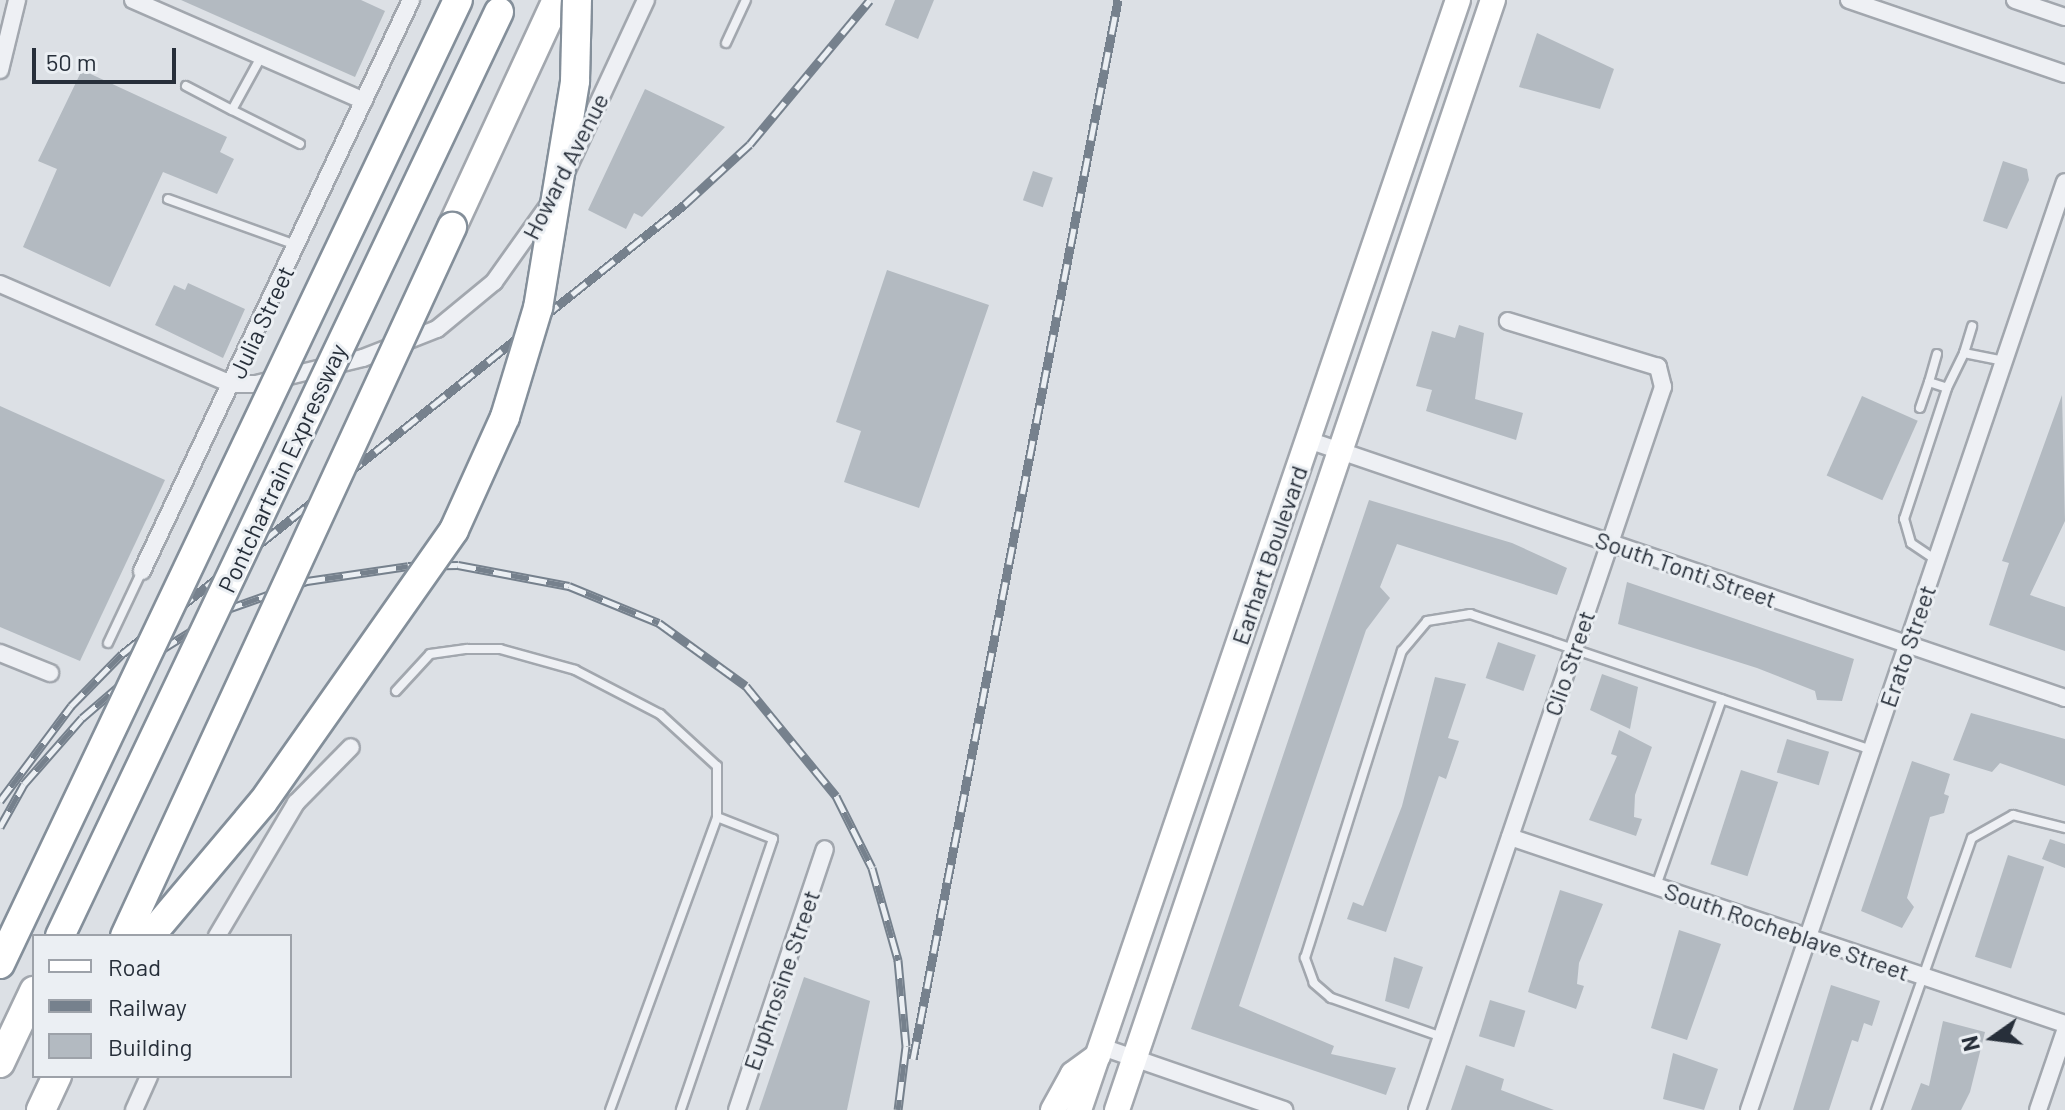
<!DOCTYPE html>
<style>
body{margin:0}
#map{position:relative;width:2065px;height:1110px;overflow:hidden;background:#dce0e5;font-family:Barlow,sans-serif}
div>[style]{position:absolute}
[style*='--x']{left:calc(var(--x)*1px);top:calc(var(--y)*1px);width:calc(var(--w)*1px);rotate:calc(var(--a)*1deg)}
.building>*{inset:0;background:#b3bac1;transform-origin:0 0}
.roads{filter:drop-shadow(2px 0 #a2a7ae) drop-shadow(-2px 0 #a2a7ae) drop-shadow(0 2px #a2a7ae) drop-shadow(0 -2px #a2a7ae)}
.lane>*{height:8px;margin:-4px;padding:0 4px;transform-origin:4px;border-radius:4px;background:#eef0f4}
.street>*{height:16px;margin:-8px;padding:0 8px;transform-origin:8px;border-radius:8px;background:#eef0f4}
.primary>*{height:24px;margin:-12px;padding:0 12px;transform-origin:12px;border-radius:12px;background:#fff}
.highway>*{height:28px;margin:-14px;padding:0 14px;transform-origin:14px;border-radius:14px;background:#fff}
.rail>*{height:9px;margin-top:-4.5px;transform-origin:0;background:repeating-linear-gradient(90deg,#ebeff3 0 18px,#76818d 0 36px);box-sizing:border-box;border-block:2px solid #76818d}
.bridges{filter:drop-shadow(2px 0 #848f9a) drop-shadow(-2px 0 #848f9a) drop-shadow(0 2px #848f9a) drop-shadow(0 -2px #848f9a)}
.highway-bridge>*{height:28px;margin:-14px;padding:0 14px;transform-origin:14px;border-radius:14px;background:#fff}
span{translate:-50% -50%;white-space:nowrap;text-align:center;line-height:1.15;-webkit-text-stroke:6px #ebeff3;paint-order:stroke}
.street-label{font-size:24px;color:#272f3a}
.legend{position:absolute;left:32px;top:934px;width:260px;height:144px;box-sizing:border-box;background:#ebeff3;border:2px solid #9da2a9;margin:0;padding:10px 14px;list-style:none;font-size:24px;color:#272f3a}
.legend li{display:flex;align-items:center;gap:16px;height:40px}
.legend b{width:40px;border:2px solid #9da2a9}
.north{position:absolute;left:1953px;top:998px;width:80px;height:80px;-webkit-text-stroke:6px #ebeff3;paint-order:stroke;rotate:256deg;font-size:22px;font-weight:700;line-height:32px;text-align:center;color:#272f3a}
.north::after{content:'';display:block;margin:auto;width:28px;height:36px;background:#272f3a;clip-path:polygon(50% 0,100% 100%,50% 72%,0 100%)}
.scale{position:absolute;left:32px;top:48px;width:144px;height:36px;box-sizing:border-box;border:4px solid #272f3a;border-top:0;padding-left:10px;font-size:24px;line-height:28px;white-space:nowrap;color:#272f3a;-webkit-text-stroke:6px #ebeff3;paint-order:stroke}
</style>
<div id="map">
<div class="building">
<div style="clip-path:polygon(181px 0,361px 0,385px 11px,355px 77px)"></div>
<div style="clip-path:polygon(895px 0,934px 0,918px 39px,885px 25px)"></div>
<div style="clip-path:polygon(1537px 33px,1614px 69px,1600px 109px,1519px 87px)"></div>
<div style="clip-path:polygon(82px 70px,227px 137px,220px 152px,234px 159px,217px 194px,163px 172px,110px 287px,23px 247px,57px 169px,38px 161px)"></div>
<div style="clip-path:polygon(645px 89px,725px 127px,642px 217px,634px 213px,626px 229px,588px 210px)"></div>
<div style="clip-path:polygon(2003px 161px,2027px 169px,2029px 180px,2007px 229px,1983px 221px)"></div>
<div style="left:1033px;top:171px;width:21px;height:31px;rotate:19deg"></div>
<div style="clip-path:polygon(887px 270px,989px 305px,919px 508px,844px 482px,861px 431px,836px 422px)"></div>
<div style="clip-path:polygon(188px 283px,245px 309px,223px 358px,155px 325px,174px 285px,185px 290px)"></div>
<div style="clip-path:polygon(1459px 325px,1484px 333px,1475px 399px,1523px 413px,1516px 440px,1426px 411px,1432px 390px,1416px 386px,1432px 331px,1455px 338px)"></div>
<div style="clip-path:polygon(2062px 395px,2065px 521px,2030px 595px,2065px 607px,2065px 651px,1989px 625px,2009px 563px,2002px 561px)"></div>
<div style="left:1862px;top:396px;width:61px;height:87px;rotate:24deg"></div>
<div style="clip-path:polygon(0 406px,165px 480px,80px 661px,0 627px)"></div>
<div style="clip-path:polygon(1369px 500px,1512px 543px,1567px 568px,1557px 595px,1397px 544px,1380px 587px,1390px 598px,1366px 630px,1239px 1006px,1334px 1046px,1331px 1054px,1396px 1068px,1386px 1095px,1191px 1029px)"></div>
<div style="clip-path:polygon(1627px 582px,1854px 659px,1842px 701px,1817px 700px,1815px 691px,1757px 668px,1618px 624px)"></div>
<div style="left:1498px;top:642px;width:40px;height:38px;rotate:19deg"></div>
<div style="clip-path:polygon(1602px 674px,1638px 687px,1630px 729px,1590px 710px)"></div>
<div style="clip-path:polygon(1435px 677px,1466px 684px,1448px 738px,1459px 741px,1446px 779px,1439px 776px,1386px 932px,1347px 919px,1353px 902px,1363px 906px,1402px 806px)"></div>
<div style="clip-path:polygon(1971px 713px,2065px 739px,2065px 786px,2000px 763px,1992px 772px,1953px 760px)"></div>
<div style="clip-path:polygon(1619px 730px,1652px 747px,1635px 795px,1634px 817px,1642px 819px,1636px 836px,1589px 820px,1617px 756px,1611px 754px)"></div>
<div style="left:1787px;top:739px;width:44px;height:35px;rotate:17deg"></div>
<div style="clip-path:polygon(1912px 761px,1950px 774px,1944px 794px,1949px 796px,1944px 813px,1930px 817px,1907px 898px,1914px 907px,1902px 928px,1861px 911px)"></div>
<div style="left:1741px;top:770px;width:39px;height:99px;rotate:18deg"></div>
<div style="clip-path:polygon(2050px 839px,2065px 844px,2065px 868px,2042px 859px)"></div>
<div style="left:2008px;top:855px;width:38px;height:107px;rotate:18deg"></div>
<div style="clip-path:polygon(1560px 890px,1603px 904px,1579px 963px,1577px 984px,1584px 986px,1576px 1009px,1528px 992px)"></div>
<div style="clip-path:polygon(1679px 930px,1721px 944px,1687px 1040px,1651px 1028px)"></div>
<div style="clip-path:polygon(1394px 957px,1423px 967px,1409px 1009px,1385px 1001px)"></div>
<div style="clip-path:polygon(804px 977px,870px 1001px,847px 1110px,759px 1110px)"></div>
<div style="clip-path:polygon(1831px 985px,1880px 1001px,1872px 1026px,1864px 1023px,1858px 1042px,1852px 1040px,1829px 1110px,1793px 1110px)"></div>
<div style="left:1490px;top:1000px;width:37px;height:38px;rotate:17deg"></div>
<div style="clip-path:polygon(1943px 1021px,1985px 1032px,1970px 1092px,1961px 1110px,1911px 1110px,1921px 1083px,1929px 1086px)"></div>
<div style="clip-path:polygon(1673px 1053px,1718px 1069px,1704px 1110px,1663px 1099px)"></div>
<div style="clip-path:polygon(1466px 1065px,1504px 1079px,1501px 1090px,1554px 1110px,1451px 1110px)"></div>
</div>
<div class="roads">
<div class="lane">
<div style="--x:726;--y:43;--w:47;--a:-65.1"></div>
<div style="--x:261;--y:57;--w:60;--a:118.7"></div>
<div style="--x:232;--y:110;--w:76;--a:26.6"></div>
<div style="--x:186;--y:86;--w:52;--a:27.6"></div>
<div style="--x:168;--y:199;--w:136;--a:19.8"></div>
<div style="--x:1964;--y:353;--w:28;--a:-73"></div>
<div style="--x:1929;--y:382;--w:29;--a:-74"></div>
<div style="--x:1920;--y:408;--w:28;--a:-71"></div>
<div style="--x:1929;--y:382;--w:19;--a:18"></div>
<div style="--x:1936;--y:560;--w:30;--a:-146"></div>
<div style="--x:1911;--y:543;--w:25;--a:-106"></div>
<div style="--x:1904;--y:519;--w:138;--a:-71.8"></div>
<div style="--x:1947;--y:388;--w:39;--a:-64"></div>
<div style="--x:1964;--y:353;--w:41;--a:11.3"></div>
<div style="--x:108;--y:643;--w:80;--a:-64.7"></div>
<div style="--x:396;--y:691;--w:50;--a:-47.4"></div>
<div style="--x:430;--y:654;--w:37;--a:-8"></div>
<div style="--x:467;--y:649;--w:33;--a:0"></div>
<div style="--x:500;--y:649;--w:78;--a:15.6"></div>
<div style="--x:575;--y:670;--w:96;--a:27.4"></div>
<div style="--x:660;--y:714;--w:77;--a:42.4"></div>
<div style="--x:717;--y:766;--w:51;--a:90"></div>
<div style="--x:717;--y:817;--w:60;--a:21.4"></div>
<div style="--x:773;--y:839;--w:286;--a:108.8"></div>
<div style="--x:1656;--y:886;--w:198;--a:-70.6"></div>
<div style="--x:1442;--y:1037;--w:118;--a:-160.6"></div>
<div style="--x:1331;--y:998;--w:23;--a:-139"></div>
<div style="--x:1314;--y:983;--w:27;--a:-110"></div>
<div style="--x:1305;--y:958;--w:322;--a:-72.5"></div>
<div style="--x:1402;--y:651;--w:39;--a:-50"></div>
<div style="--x:1427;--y:621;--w:44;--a:-9.2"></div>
<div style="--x:1470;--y:614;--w:424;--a:18.7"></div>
<div style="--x:610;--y:1110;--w:312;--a:-69.9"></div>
<div style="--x:1876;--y:1110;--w:288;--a:-70.6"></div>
<div style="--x:1972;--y:838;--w:47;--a:-29.3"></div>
<div style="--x:2013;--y:815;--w:54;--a:14"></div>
</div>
<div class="street">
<div style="--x:133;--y:0;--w:252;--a:23.6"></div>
<div style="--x:1849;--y:0;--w:228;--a:18.9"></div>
<div style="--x:2015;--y:0;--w:53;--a:18.8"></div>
<div style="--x:0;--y:70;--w:72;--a:-76.3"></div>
<div style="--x:568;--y:168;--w:185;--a:-65.1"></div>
<div style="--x:0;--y:284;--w:252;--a:23.4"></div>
<div style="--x:231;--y:384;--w:25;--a:0"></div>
<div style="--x:256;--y:384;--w:110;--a:-13.7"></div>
<div style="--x:363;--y:358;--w:79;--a:-21.4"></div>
<div style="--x:437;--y:329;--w:74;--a:-39.5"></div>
<div style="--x:494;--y:282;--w:93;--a:-54.6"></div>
<div style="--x:1308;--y:440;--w:800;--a:18.82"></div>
<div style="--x:142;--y:571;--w:631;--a:-64.77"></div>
<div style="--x:0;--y:653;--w:54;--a:21.8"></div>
<div style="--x:1510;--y:837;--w:586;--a:18.62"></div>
<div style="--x:217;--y:936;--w:155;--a:-59.3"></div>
<div style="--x:296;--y:803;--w:78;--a:-45.5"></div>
<div style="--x:1102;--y:1047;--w:193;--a:19.1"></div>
<div style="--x:134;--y:1110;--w:37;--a:-66"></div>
<div style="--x:737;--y:1110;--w:275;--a:-71.4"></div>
<div style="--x:1417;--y:1110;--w:764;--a:-71.21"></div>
<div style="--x:1663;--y:387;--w:21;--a:-104"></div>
<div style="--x:1658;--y:367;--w:157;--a:-163"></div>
<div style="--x:1749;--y:1110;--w:980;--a:-71.2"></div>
<div style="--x:2038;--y:1110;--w:83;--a:-71.1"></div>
</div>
<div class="primary">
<div style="--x:1053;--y:1110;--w:41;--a:-60.9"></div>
<div style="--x:1073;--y:1074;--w:31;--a:-36"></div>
<div style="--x:1079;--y:1110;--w:1173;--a:-71.15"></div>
<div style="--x:1117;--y:1110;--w:1172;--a:-71.29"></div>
</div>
<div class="highway">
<div style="--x:452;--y:227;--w:250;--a:-65.2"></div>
<div style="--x:0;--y:1063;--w:80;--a:-64.7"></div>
<div style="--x:41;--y:1110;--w:38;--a:-65"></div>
</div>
</div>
<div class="rail">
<div style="--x:0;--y:801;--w:119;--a:-53.2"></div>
<div style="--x:71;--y:706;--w:73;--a:-45.6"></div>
<div style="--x:122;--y:654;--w:721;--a:-38.63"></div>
<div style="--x:685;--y:204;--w:88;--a:-42.7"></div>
<div style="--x:750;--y:144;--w:187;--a:-50.2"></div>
<div style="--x:0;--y:827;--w:49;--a:-60.8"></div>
<div style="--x:24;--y:784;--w:88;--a:-48.7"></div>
<div style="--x:82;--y:718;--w:104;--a:-40.7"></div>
<div style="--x:161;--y:650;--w:75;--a:-32"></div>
<div style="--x:225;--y:610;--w:87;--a:-19.5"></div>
<div style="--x:307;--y:581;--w:102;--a:-8.4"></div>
<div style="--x:408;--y:566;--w:50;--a:-1.1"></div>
<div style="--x:458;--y:565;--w:113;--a:10.7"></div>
<div style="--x:569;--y:586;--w:97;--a:22.3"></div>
<div style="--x:659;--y:623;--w:107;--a:35.9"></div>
<div style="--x:746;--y:686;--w:142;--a:50.7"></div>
<div style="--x:836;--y:796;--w:80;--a:63.4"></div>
<div style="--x:872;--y:868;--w:96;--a:74.2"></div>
<div style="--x:898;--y:960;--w:86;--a:84.7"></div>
<div style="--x:906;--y:1046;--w:64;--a:97.1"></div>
<div style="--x:913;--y:1059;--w:1079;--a:-79.04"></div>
</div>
<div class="bridges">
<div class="highway-bridge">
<div style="--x:60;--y:936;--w:1023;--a:-64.59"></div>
<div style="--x:125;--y:936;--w:781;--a:-65.24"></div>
<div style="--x:150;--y:936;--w:175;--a:-49.9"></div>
<div style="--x:263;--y:802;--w:332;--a:-54.9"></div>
<div style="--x:454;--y:530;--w:124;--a:-65.7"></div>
<div style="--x:505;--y:417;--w:114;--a:-73.2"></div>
<div style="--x:538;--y:308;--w:230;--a:-80.7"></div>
<div style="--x:575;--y:81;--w:81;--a:-88.6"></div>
<div style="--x:0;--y:964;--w:1067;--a:-64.59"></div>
</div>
</div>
<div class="street-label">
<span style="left:565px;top:166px;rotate:-63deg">Howard Avenue</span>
<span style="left:261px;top:322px;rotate:-65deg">Julia Street</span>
<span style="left:282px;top:468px;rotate:-65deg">Pontchartrain Expressway</span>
<span style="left:1269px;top:555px;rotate:-71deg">Earhart Boulevard</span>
<span style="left:1686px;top:569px;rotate:19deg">South Tonti Street</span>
<span style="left:1907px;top:646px;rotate:-71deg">Erato Street</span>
<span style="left:1569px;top:663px;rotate:-71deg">Clio Street</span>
<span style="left:1787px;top:931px;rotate:19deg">South Rocheblave Street</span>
<span style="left:781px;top:980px;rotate:-71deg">Euphrosine Street</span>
</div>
<ul class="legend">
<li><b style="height:10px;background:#fff"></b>Road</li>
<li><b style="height:10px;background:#76818d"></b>Railway</li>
<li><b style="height:22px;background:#b3bac1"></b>Building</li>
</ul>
<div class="north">N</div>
<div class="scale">50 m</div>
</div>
